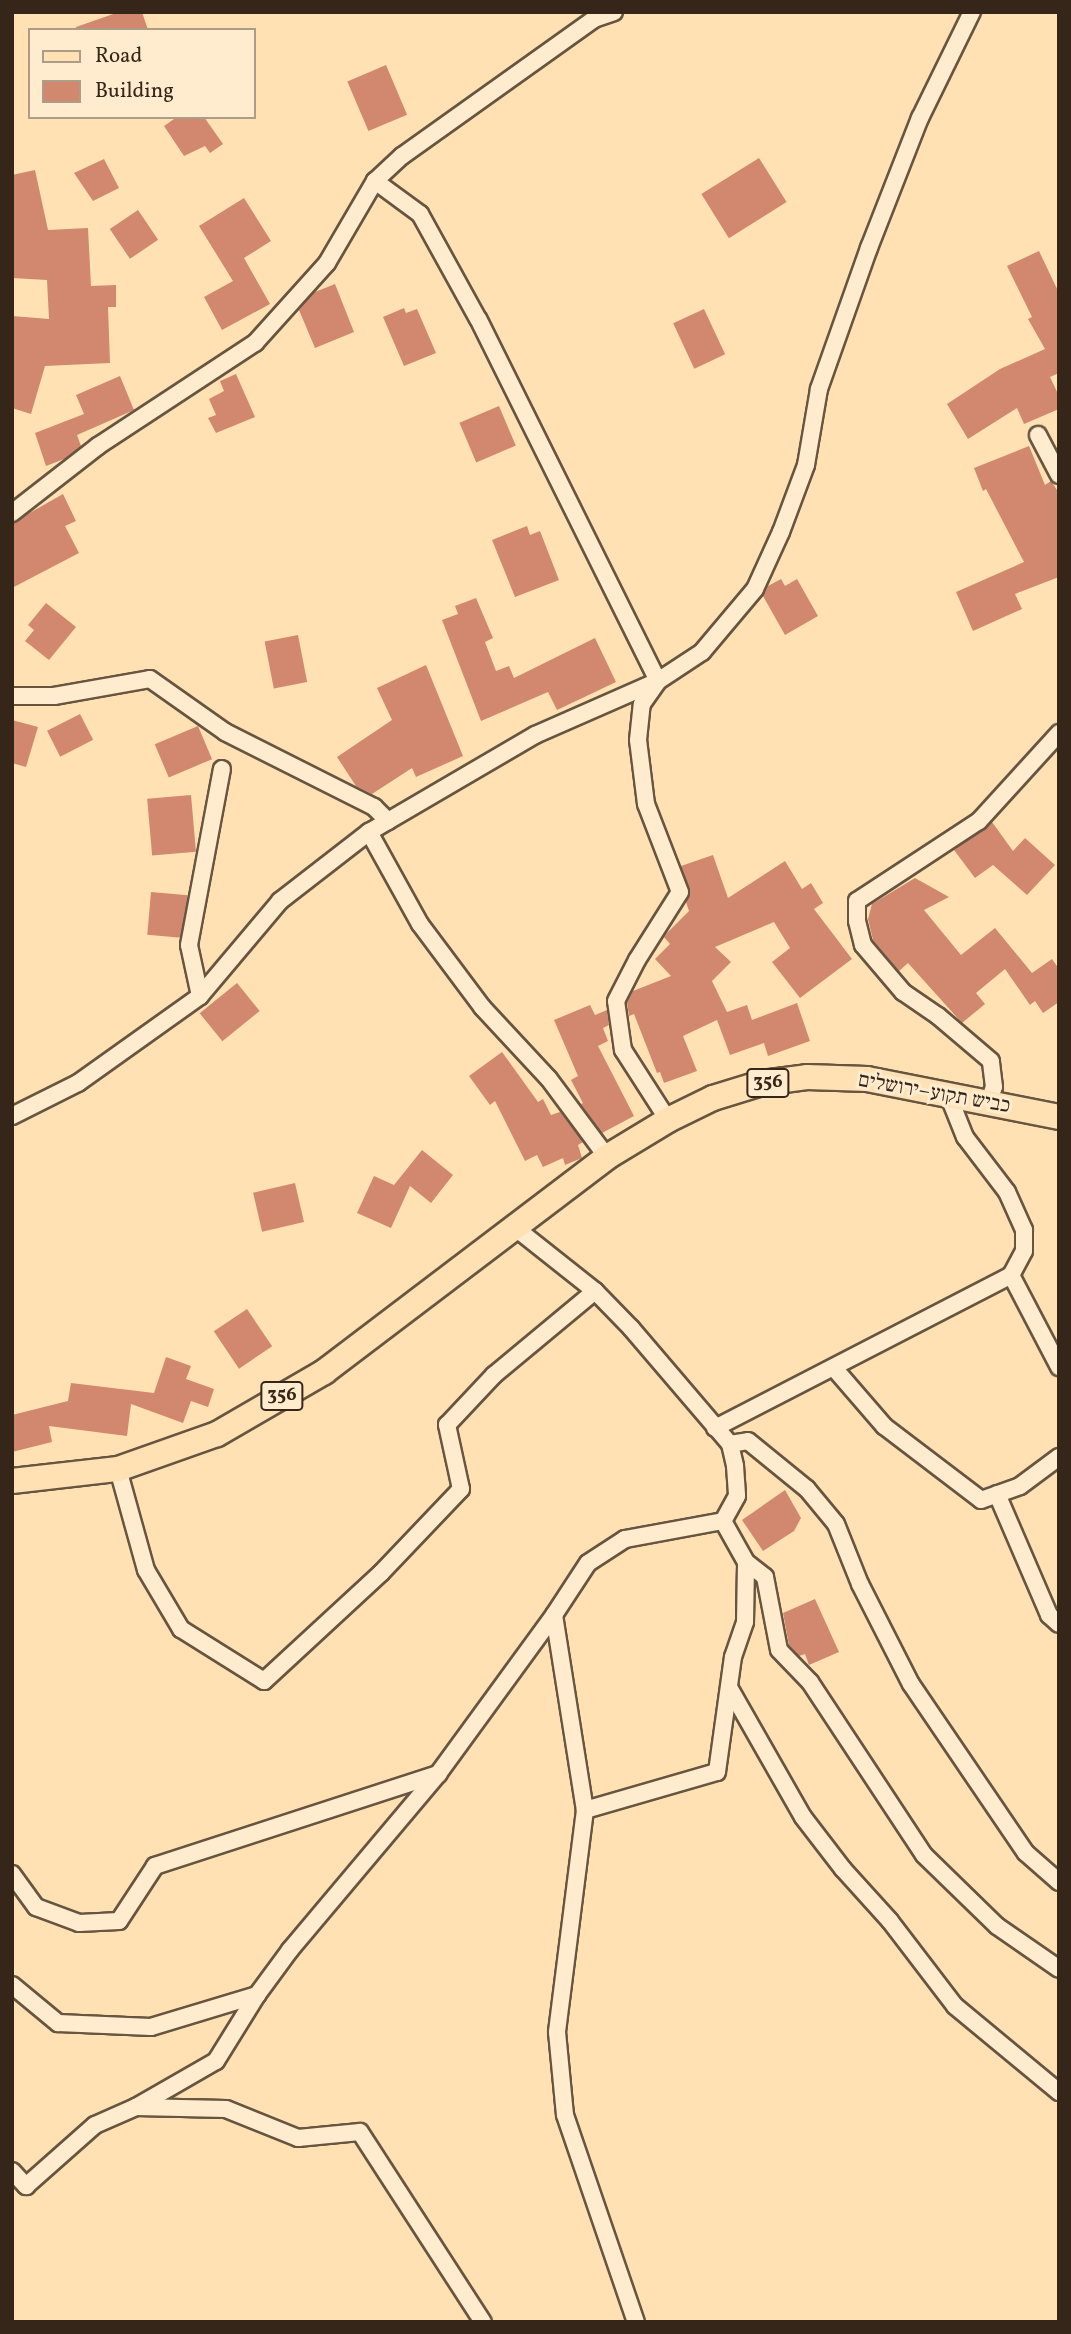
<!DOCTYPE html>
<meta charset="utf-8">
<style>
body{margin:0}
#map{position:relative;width:1071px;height:2334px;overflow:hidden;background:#ffe1b4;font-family:Vollkorn,"Frank Ruhl Libre",serif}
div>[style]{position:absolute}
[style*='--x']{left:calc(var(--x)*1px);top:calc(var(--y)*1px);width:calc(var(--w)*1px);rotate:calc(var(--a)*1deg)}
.building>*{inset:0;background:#d2886f;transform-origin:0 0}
.roads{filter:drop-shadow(2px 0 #685540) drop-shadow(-2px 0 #685540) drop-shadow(0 2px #685540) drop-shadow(0 -2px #685540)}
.minor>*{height:16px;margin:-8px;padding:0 8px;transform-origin:8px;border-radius:8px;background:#ffecce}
.primary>*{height:24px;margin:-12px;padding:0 12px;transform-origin:12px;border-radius:12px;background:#ffe1b4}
span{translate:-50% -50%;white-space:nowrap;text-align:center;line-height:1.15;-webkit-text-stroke:6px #ffecce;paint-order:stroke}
.shield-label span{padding:2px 5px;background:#ffecce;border:2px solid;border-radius:5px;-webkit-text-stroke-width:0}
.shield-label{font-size:19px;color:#352619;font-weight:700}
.street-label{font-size:21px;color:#352619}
.frame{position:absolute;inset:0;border:14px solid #352619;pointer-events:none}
.legend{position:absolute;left:28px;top:28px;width:228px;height:91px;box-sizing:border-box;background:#ffecce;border:2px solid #ae9d86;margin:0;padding:9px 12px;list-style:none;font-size:21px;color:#352619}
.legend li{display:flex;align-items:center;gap:14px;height:35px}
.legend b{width:35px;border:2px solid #ae9d86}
</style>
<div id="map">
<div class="building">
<div style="clip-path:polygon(119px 12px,142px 12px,148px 30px,77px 30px,76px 27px)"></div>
<div style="left:386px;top:65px;width:54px;height:42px;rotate:67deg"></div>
<div style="clip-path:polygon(177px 117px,204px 117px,223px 144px,210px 153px,205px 146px,184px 156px,164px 126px)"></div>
<div style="left:759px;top:158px;width:52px;height:68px;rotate:58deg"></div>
<div style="clip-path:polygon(104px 159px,119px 188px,93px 201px,74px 173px)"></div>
<div style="clip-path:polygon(35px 170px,48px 230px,88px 228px,91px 286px,116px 285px,116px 307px,108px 307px,110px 363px,45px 366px,31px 414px,12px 408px,12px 316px,49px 319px,47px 280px,12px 278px,12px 175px)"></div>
<div style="clip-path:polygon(244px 198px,271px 241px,244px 258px,270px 304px,222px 330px,204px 297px,233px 281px,199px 226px)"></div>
<div style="left:138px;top:210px;width:36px;height:34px;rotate:56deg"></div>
<div style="clip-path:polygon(1039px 251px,1059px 293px,1059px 373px,1050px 377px,1059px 396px,1059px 409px,1024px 424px,1017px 408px,968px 439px,947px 404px,1000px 369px,1045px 349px,1028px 319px,1032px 317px,1007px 266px)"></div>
<div style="clip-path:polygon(335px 284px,354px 332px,315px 348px,299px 310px,315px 292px)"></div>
<div style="clip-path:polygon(404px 308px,406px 313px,417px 309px,436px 353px,404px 366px,383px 317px)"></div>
<div style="left:704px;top:309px;width:50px;height:34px;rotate:65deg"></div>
<div style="clip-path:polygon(236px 374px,255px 417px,216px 433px,208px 418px,216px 415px,209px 399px,224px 391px,220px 381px)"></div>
<div style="clip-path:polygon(120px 376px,134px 410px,77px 435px,81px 446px,64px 459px,46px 466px,35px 433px,84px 414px,76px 395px)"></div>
<div style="left:499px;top:406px;width:43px;height:43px;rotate:67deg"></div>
<div style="clip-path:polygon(1029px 446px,1045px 485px,1051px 481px,1059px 493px,1059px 577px,1015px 594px,1022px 609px,973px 631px,956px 592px,1024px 562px,986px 489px,983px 491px,974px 468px)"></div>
<div style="clip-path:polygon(63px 494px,76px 521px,65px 526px,79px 553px,12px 588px,12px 523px)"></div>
<div style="clip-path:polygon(527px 526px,530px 535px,540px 531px,559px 580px,515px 597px,492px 540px)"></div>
<div style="clip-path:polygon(781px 579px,785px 586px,797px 579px,818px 616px,785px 635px,763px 596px,768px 586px)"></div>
<div style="clip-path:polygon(476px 598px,493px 638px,485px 642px,496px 671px,509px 666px,514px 678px,595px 638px,616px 682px,557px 710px,548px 692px,481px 721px,442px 620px,458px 614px,455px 606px)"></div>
<div style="clip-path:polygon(46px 603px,76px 627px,49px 660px,25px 641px,34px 630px,28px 625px)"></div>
<div style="left:298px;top:635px;width:48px;height:34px;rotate:79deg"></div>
<div style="clip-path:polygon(426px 665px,463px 756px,416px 777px,412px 768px,372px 794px,356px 786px,337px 757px,392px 720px,377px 688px)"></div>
<div style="left:80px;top:714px;width:29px;height:37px;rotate:63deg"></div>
<div style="clip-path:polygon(12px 720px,38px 727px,26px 767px,12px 763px)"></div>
<div style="left:198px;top:726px;width:36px;height:47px;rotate:67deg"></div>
<div style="left:191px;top:795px;width:57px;height:44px;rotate:85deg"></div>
<div style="clip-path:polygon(992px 822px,1013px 851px,1025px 838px,1055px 865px,1027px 895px,993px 865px,975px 878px,954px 850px)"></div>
<div style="clip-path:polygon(713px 855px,728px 898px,785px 861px,802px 889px,811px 883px,823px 903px,814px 909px,852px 959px,800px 998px,772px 962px,790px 948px,774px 922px,715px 947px,731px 962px,712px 981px,727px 1012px,747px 1005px,752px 1020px,797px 1003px,810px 1041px,768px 1056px,764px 1043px,730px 1055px,717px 1020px,683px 1036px,697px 1071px,664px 1083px,660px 1072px,657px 1073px,634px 1014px,629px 1016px,627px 1003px,633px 991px,671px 976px,655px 959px,670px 944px,664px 937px,667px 933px,689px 911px,686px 902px,690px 889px,681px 866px)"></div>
<div style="clip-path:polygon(915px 878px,949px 897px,924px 910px,961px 955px,995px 928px,1032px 973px,1052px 959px,1059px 969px,1059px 1002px,1043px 1013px,1035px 1001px,1030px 1005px,1005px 969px,976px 993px,985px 1004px,962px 1023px,908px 963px,899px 971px,873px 940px,868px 919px,872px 904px)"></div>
<div style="left:151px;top:892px;width:37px;height:43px;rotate:5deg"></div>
<div style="left:237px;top:983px;width:36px;height:48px;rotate:51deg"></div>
<div style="clip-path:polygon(590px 1005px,595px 1015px,607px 1010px,609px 1025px,603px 1028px,608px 1041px,598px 1046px,634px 1116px,602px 1133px,581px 1104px,583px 1103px,571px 1080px,578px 1076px,554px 1020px)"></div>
<div style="clip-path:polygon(502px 1052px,538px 1102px,543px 1099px,551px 1115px,560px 1112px,583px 1142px,578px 1145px,582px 1158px,565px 1165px,563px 1158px,543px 1167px,537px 1155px,525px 1161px,495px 1101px,490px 1105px,469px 1076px)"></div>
<div style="clip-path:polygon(422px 1150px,453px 1175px,431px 1203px,410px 1186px,391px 1228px,357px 1213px,374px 1176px,394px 1185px)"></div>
<div style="left:295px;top:1183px;width:40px;height:43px;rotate:77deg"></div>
<div style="left:247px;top:1309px;width:45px;height:40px;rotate:56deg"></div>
<div style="clip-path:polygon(166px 1357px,191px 1366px,186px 1379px,214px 1389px,208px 1407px,191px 1401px,183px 1423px,131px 1404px,127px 1436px,49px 1426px,52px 1442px,12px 1452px,12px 1415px,68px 1401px,71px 1383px,154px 1393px)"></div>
<div style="clip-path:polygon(785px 1490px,801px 1518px,794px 1531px,763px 1551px,742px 1520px)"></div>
<div style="clip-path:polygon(815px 1599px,839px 1652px,809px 1665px,805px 1654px,799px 1656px,789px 1645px,783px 1613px)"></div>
</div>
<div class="roads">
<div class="minor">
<div style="--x:1038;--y:435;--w:45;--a:62.3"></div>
<div style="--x:12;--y:513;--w:109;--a:-37.9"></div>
<div style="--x:98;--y:446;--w:188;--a:-33.3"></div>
<div style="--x:255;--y:343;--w:108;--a:-48"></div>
<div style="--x:327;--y:263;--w:95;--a:-59.7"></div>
<div style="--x:375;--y:181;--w:37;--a:-43"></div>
<div style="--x:402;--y:156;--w:236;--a:-35.5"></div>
<div style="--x:594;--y:19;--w:21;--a:-19"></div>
<div style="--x:12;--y:696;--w:42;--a:0"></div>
<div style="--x:54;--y:696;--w:97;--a:-10"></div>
<div style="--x:150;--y:679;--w:92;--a:35.2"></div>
<div style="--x:225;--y:732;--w:167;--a:26.7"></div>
<div style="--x:374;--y:807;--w:20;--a:45"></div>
<div style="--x:369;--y:832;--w:105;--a:61"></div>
<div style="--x:420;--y:924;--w:104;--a:53.2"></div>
<div style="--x:482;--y:1007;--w:98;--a:47.1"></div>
<div style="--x:549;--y:1079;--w:97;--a:53.4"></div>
<div style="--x:200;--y:996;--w:52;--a:-102.2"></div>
<div style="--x:189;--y:945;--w:179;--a:-79.4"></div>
<div style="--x:949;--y:1097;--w:43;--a:68.2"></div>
<div style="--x:965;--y:1137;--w:69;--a:52.6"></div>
<div style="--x:1007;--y:1192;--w:42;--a:65.9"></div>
<div style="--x:1024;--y:1230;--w:21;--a:90"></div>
<div style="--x:1024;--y:1251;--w:27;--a:118"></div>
<div style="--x:1011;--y:1275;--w:104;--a:62.4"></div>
<div style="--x:988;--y:1104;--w:18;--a:-71"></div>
<div style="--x:994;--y:1087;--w:26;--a:-97"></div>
<div style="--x:991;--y:1061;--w:70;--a:-139.7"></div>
<div style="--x:938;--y:1016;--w:42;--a:-145.6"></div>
<div style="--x:903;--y:992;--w:62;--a:-130.4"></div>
<div style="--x:863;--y:945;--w:25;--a:-104"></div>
<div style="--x:857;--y:921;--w:20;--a:-90"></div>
<div style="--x:857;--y:901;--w:146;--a:-33.3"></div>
<div style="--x:979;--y:821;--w:119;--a:-47.7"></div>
<div style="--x:12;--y:1116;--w:74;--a:-26.6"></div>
<div style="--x:78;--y:1083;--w:150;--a:-35.5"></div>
<div style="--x:200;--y:996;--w:124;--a:-49.9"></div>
<div style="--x:280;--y:901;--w:113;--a:-37.8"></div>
<div style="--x:369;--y:832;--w:192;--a:-30.3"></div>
<div style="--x:535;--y:735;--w:134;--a:-23.7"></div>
<div style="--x:658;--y:681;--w:404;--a:-116.4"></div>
<div style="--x:478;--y:319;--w:120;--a:-118.9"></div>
<div style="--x:420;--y:214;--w:56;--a:-143.7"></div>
<div style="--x:668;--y:1120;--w:83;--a:-122.7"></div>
<div style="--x:623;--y:1050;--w:49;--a:-98.1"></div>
<div style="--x:616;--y:1001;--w:46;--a:-62.9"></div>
<div style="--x:637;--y:960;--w:80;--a:-57.7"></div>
<div style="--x:680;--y:892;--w:94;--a:-111.1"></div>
<div style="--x:646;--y:804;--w:64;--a:-97.1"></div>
<div style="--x:638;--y:740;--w:36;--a:-84"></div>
<div style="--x:642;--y:704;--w:28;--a:-55"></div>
<div style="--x:658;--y:681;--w:53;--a:-33.4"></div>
<div style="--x:702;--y:652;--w:82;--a:-49.9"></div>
<div style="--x:755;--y:589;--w:63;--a:-65.5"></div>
<div style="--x:781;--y:532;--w:72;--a:-69.5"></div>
<div style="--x:806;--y:465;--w:77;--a:-80.3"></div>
<div style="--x:819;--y:389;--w:150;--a:-70.5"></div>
<div style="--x:869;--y:248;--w:140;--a:-68.6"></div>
<div style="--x:920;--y:118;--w:118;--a:-63.9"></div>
<div style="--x:513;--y:1226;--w:105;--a:38.4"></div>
<div style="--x:595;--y:1291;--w:52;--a:45.8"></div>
<div style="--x:631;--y:1328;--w:153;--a:49.5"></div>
<div style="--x:730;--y:1444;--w:23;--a:77"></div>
<div style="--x:735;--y:1466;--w:30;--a:86"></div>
<div style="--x:737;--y:1496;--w:29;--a:119"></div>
<div style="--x:723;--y:1521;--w:100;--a:169.6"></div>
<div style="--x:625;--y:1539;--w:44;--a:147"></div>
<div style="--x:588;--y:1563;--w:62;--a:123.2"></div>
<div style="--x:554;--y:1615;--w:197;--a:81"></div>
<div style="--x:585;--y:1810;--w:224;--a:97.2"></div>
<div style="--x:557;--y:2032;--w:83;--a:84.5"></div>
<div style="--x:565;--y:2115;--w:219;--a:71.1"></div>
<div style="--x:834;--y:1368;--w:77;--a:49.2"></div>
<div style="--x:884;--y:1426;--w:122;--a:37.3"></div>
<div style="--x:981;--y:1500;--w:41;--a:-19.7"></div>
<div style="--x:1020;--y:1486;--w:49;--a:-36.6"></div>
<div style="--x:715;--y:1428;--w:333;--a:-27.3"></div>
<div style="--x:730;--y:1444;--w:18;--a:-9"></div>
<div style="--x:748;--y:1441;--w:76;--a:39.1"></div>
<div style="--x:807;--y:1489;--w:45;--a:50.4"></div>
<div style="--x:836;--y:1524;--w:65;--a:68.2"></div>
<div style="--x:860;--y:1584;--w:112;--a:63"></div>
<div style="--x:911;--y:1684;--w:204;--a:55.8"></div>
<div style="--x:1026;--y:1853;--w:44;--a:41.3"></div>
<div style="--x:118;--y:1469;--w:105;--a:74.5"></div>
<div style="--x:146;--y:1570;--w:69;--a:59.3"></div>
<div style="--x:181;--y:1629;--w:98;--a:32.1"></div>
<div style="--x:264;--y:1681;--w:159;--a:-42.7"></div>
<div style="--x:381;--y:1573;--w:116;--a:-46.4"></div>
<div style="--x:461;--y:1489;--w:66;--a:-102.3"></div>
<div style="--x:447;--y:1425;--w:69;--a:-46.8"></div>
<div style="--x:494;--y:1375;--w:131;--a:-39.7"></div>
<div style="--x:997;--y:1494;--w:132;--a:66.7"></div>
<div style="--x:1049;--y:1615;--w:13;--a:42"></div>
<div style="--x:746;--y:1562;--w:24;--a:38"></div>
<div style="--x:765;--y:1577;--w:74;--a:79.1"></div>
<div style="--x:779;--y:1650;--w:45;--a:45.9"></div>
<div style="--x:810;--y:1682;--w:207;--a:56.6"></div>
<div style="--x:924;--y:1855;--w:102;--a:44.2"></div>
<div style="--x:997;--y:1926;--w:75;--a:34.7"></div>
<div style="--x:730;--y:1689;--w:147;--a:60.3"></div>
<div style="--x:803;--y:1817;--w:66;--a:52.4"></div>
<div style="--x:843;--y:1869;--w:70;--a:47.9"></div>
<div style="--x:890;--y:1921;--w:107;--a:52.6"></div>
<div style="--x:955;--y:2006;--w:135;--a:39.6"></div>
<div style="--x:585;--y:1810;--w:137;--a:-16.1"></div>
<div style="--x:717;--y:1772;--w:116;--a:-82.1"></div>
<div style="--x:733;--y:1657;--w:37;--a:-71"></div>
<div style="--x:745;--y:1622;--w:60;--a:-89"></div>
<div style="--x:746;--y:1562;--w:47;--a:-119.3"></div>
<div style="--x:12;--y:1874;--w:41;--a:54"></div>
<div style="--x:36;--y:1907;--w:46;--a:20.4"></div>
<div style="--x:79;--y:1923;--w:40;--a:-2.9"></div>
<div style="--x:119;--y:1921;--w:66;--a:-56.8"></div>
<div style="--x:155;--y:1866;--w:298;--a:-18"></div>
<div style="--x:12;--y:1985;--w:60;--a:39.6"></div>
<div style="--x:58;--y:2023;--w:93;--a:2.5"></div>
<div style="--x:151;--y:2027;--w:111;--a:-16.8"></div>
<div style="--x:136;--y:2107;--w:92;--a:-29.9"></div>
<div style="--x:216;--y:2061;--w:78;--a:-58.2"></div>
<div style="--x:257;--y:1995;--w:56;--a:-53.7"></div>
<div style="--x:290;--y:1950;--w:230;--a:-49.9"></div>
<div style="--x:438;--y:1774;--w:197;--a:-53.9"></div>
<div style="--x:12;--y:2171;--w:21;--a:47"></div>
<div style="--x:26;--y:2186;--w:92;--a:-41.5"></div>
<div style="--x:95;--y:2125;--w:45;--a:-23.7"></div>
<div style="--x:136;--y:2107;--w:90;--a:1.3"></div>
<div style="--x:226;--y:2109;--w:78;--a:21.9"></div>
<div style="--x:298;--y:2138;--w:62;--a:-5.5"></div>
<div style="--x:360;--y:2132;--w:226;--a:57.1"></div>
</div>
<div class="primary">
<div style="--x:12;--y:1481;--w:107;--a:-6.5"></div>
<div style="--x:118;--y:1469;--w:105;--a:-19.5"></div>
<div style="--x:217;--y:1434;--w:124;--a:-30.1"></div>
<div style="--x:324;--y:1372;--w:355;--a:-37.2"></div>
<div style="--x:607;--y:1157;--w:71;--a:-31.2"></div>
<div style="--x:668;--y:1120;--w:50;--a:-26.1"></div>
<div style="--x:713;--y:1098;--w:51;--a:-17"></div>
<div style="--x:762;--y:1083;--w:45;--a:-7.6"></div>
<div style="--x:807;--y:1077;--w:60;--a:1.9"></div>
<div style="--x:867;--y:1079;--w:196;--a:11.2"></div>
</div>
</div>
<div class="shield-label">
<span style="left:768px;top:1083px">356</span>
<span style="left:282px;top:1396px">356</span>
</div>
<div class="street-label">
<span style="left:934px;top:1094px;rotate:10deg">כביש תקוע–ירושלים</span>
</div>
<div class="frame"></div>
<ul class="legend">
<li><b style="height:9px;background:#ffe1b4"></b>Road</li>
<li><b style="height:19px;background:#d2886f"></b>Building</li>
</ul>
</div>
